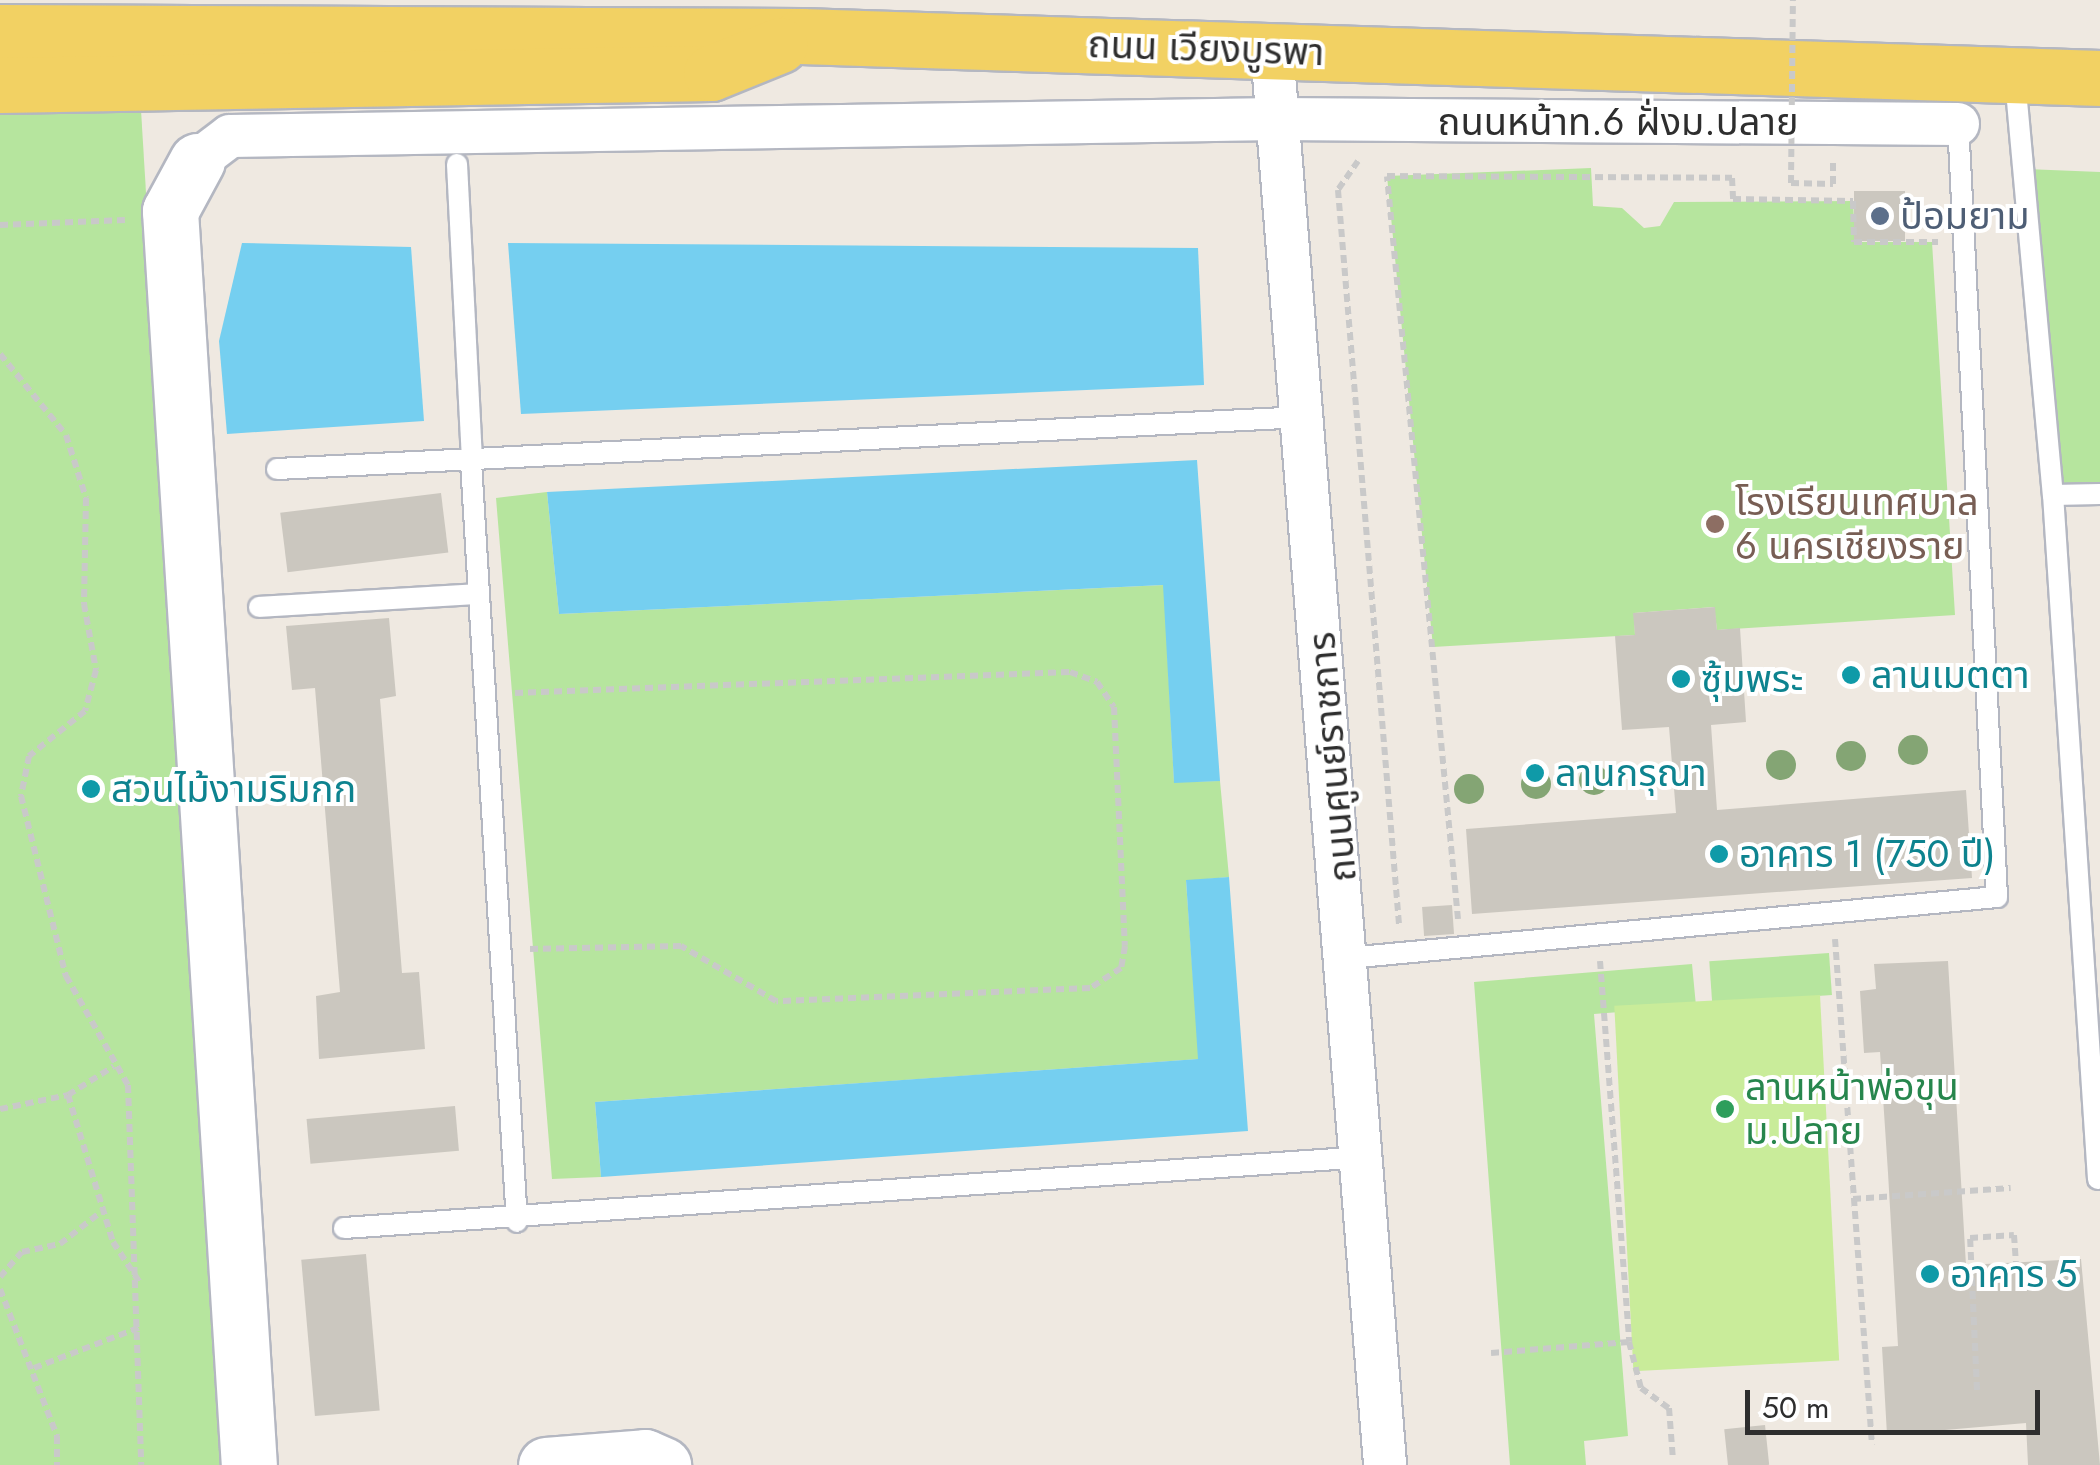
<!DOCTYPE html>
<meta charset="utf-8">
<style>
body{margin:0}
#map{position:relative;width:2100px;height:1465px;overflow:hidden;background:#efe9e1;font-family:Jost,"Noto Sans Thai",sans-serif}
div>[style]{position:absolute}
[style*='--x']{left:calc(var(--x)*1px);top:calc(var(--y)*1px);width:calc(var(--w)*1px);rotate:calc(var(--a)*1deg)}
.green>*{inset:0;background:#b6e59e;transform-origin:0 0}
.pitch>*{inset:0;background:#c9ec9a;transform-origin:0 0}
.water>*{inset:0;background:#75cff0}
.building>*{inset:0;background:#cbc7bf;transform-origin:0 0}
.path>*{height:6px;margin-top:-3px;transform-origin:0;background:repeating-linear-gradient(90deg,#c9c9c9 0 8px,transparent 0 13px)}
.roads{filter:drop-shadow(2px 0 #b4b7c1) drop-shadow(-2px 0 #b4b7c1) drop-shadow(0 2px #b4b7c1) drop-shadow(0 -2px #b4b7c1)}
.lane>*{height:20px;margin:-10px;padding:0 10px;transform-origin:10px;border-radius:10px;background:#fff}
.street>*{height:42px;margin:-21px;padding:0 21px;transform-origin:21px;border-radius:21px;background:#fff}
.secondary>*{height:55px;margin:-27.5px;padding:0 27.5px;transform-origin:27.5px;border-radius:27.5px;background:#fff}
.primary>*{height:55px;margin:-27.5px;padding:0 27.5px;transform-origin:27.5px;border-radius:27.5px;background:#f2d163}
.path-bridge>*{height:6px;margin-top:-3px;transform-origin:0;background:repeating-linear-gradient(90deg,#c9c9c9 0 8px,transparent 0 13px)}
.trees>*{width:30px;height:30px;margin:-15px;border-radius:50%;background:#84a574}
.dots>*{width:28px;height:28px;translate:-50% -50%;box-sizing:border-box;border:5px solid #fff;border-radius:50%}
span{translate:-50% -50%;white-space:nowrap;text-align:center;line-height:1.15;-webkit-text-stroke:8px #fff;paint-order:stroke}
.street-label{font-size:38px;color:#2e2e2e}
.service-label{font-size:38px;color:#4e5e75}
.left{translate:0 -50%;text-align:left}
.education-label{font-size:38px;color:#785e54}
.culture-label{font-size:38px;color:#0d838f}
.leisure-label{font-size:38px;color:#27864d}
.scale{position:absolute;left:1745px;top:1390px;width:295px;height:45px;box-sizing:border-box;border:5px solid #2e2e2e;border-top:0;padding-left:12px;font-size:30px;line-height:35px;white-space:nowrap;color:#2e2e2e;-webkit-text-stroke:8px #fff;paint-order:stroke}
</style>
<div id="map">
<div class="green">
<div style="clip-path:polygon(141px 110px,223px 1465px,0 1465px,0 113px)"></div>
<div style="clip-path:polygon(1591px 168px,1593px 206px,1622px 208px,1644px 228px,1660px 226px,1674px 202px,1853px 201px,1855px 242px,1932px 242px,1955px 615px,1717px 630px,1714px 607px,1634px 613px,1635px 635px,1433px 647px,1387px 176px)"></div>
<div style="clip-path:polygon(2023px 169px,2100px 172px,2100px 494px,2053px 495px)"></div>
<div style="clip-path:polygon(547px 492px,559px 614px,1164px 585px,1174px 782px,1220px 781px,1229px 877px,1186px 881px,1199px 1059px,595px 1102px,601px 1177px,552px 1179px,496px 498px)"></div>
<div style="left:1829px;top:953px;width:42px;height:120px;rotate:86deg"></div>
<div style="clip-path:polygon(1692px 964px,1696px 1006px,1594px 1014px,1628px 1436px,1584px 1441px,1586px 1465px,1510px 1465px,1474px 982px)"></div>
</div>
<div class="pitch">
<div style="left:1820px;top:995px;width:366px;height:206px;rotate:87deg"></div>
</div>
<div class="water">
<div style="clip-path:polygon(242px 243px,411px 247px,424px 421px,227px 434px,219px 341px)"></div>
<div style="clip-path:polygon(508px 243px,1198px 248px,1204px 385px,521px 414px)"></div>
<div style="clip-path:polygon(1197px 460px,1220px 781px,1174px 783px,1163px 585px,559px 614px,547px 492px)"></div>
<div style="clip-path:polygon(1229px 877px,1248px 1131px,601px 1177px,595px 1102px,1198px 1059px,1186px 880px)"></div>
</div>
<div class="building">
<div style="left:1854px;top:191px;width:51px;height:50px"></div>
<div style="left:441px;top:493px;width:60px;height:162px;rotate:83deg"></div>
<div style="clip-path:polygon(1715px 607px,1717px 630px,1740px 628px,1746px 722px,1711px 725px,1717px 810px,1966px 790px,1972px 878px,1472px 914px,1466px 829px,1676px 813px,1669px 727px,1622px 730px,1615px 636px,1635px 635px,1633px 613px)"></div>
<div style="clip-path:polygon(389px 618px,396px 696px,380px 699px,402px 973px,419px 972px,425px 1049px,319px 1059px,316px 996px,340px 992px,315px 688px,292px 690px,286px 626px)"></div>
<div style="left:1452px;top:905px;width:29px;height:30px;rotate:86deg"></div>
<div style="clip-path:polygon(1948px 961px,1966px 1265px,2081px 1259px,2100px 1465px,2028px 1465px,2026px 1423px,1887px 1435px,1882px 1347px,1898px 1346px,1888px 1173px,1880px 1052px,1864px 1053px,1860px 991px,1876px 989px,1874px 964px)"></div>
<div style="left:455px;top:1106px;width:45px;height:149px;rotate:85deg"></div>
<div style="left:366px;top:1254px;width:157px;height:65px;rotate:85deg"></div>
<div style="left:1765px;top:1425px;width:40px;height:41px;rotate:84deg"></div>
</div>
<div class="path">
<div style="--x:1358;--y:161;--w:35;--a:125"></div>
<div style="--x:1338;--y:190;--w:737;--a:85.25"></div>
<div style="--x:1791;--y:183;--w:42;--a:1.4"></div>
<div style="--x:1833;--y:184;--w:21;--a:-90"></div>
<div style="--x:0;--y:225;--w:125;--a:-2.3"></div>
<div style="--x:0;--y:354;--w:104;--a:50.8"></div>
<div style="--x:66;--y:435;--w:66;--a:72.4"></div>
<div style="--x:86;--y:498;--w:106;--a:91.1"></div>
<div style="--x:84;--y:604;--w:67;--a:79.7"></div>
<div style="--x:96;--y:670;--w:42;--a:105"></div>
<div style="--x:85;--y:711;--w:72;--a:141.2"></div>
<div style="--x:29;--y:756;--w:41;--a:101.3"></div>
<div style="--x:21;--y:796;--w:186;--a:76"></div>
<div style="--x:66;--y:976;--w:125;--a:60.4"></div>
<div style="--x:128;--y:1085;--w:380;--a:88"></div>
<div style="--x:515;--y:693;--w:555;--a:-2.17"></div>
<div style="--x:1070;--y:672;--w:29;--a:20"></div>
<div style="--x:1097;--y:682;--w:30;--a:56"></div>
<div style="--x:1114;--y:707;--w:239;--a:87.4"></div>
<div style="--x:1125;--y:946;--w:22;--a:100"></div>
<div style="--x:1121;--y:968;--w:37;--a:147"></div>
<div style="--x:1090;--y:988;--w:314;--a:177.6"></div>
<div style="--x:776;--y:1001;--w:110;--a:-149.9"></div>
<div style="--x:681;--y:946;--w:153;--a:178.9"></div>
<div style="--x:1458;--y:919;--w:746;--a:-95.46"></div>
<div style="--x:1387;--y:176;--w:345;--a:0.3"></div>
<div style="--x:1732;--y:178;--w:21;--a:87"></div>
<div style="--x:1733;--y:199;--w:120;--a:1"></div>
<div style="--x:1853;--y:201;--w:41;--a:88.6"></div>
<div style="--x:1854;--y:242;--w:84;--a:0"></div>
<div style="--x:1835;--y:939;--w:507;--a:85.82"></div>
<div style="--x:1600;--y:961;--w:382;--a:85.6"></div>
<div style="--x:68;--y:1095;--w:154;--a:73"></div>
<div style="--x:113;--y:1242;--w:49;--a:56.6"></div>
<div style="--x:0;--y:1109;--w:69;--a:-11.6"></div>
<div style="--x:68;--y:1095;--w:54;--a:-32.2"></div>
<div style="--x:1853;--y:1199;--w:158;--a:-4"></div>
<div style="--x:0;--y:1277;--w:33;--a:-49"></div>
<div style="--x:22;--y:1252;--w:39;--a:-12"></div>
<div style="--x:60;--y:1244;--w:52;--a:-38"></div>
<div style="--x:0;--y:1289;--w:158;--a:68.8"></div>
<div style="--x:57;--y:1436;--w:29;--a:90"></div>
<div style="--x:1491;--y:1353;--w:138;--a:-4.6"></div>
<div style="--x:1629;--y:1342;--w:48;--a:75.4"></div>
<div style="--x:1641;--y:1388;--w:34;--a:36"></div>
<div style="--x:1669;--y:1408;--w:52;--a:85.6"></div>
<div style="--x:34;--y:1368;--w:115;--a:-21"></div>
<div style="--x:1977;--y:1390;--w:152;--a:-92.6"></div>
<div style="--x:1970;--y:1238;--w:44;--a:-3.9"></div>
<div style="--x:2014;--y:1235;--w:27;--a:86"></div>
</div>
<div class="roads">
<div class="lane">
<div style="--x:2015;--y:79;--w:418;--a:84.8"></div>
<div style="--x:457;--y:164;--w:297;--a:87.1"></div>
<div style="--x:471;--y:462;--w:761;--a:86.54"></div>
<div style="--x:277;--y:469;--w:1028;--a:-2.9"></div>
<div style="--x:259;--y:607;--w:220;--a:-3.4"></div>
<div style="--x:1348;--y:958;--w:652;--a:-5.37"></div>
<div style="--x:1997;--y:897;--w:776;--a:-92.88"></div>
<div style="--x:2098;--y:1179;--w:685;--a:-93.76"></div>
<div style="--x:2053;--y:495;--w:47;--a:-1.2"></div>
<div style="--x:344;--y:1228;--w:1022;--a:-3.98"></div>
</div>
<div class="street">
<div style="--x:1272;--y:50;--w:1420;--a:85.43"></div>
<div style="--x:197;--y:161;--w:41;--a:-37.1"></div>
<div style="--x:230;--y:136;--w:1048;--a:-0.93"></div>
<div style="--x:1278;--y:119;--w:680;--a:0.42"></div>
</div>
<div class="secondary">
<div style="--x:197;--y:161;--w:57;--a:118.4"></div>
<div style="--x:170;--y:211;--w:1256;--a:86.4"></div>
<div style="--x:546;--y:1465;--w:99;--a:-4.6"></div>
<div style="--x:645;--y:1457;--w:20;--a:24"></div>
</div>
<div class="primary">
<div style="--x:0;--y:32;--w:801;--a:0.29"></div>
<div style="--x:801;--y:36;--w:1300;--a:1.85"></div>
<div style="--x:0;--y:85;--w:711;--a:-0.97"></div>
<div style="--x:711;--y:73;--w:74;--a:-22.1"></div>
</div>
</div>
<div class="path-bridge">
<div style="--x:1791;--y:183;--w:183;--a:-89.4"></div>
</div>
<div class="trees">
<div style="left:1913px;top:750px"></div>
<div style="left:1851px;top:756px"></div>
<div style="left:1781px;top:765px"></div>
<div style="left:1594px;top:780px"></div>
<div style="left:1536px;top:784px"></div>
<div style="left:1469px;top:789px"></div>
</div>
<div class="dots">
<div style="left:1880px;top:216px;background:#5c6f8a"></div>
<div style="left:1715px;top:524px;background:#8d6e63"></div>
<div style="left:1851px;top:675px;background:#0f9aa8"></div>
<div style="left:1681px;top:679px;background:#0f9aa8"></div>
<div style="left:1535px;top:773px;background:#0f9aa8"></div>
<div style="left:91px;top:789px;background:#0f9aa8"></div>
<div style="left:1719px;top:854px;background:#0f9aa8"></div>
<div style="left:1725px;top:1109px;background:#2e9e5b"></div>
<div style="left:1930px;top:1274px;background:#0f9aa8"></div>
</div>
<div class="street-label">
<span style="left:1206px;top:48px;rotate:2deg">ถนน เวียงบูรพา</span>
<span style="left:1618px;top:122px">ถนนหน้าท.6 ฝั่งม.ปลาย</span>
<span style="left:1332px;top:757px;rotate:-95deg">ถนนศูนย์ราชการ</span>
</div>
<div class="service-label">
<span class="left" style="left:1900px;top:216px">ป้อมยาม</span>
</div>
<div class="education-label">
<span class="left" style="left:1735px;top:524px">โรงเรียนเทศบาล<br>6 นครเชียงราย</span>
</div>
<div class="culture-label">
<span class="left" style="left:1871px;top:675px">ลานเมตตา</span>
<span class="left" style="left:1701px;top:679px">ซุ้มพระ</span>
<span class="left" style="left:1555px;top:773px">ลานกรุณา</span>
<span class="left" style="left:111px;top:789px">สวนไม้งามริมกก</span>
<span class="left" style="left:1739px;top:854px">อาคาร 1 (750 ปี)</span>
<span class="left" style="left:1950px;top:1274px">อาคาร 5</span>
</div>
<div class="leisure-label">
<span class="left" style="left:1745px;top:1109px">ลานหน้าพ่อขุน<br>ม.ปลาย</span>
</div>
<div class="scale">50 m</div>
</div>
